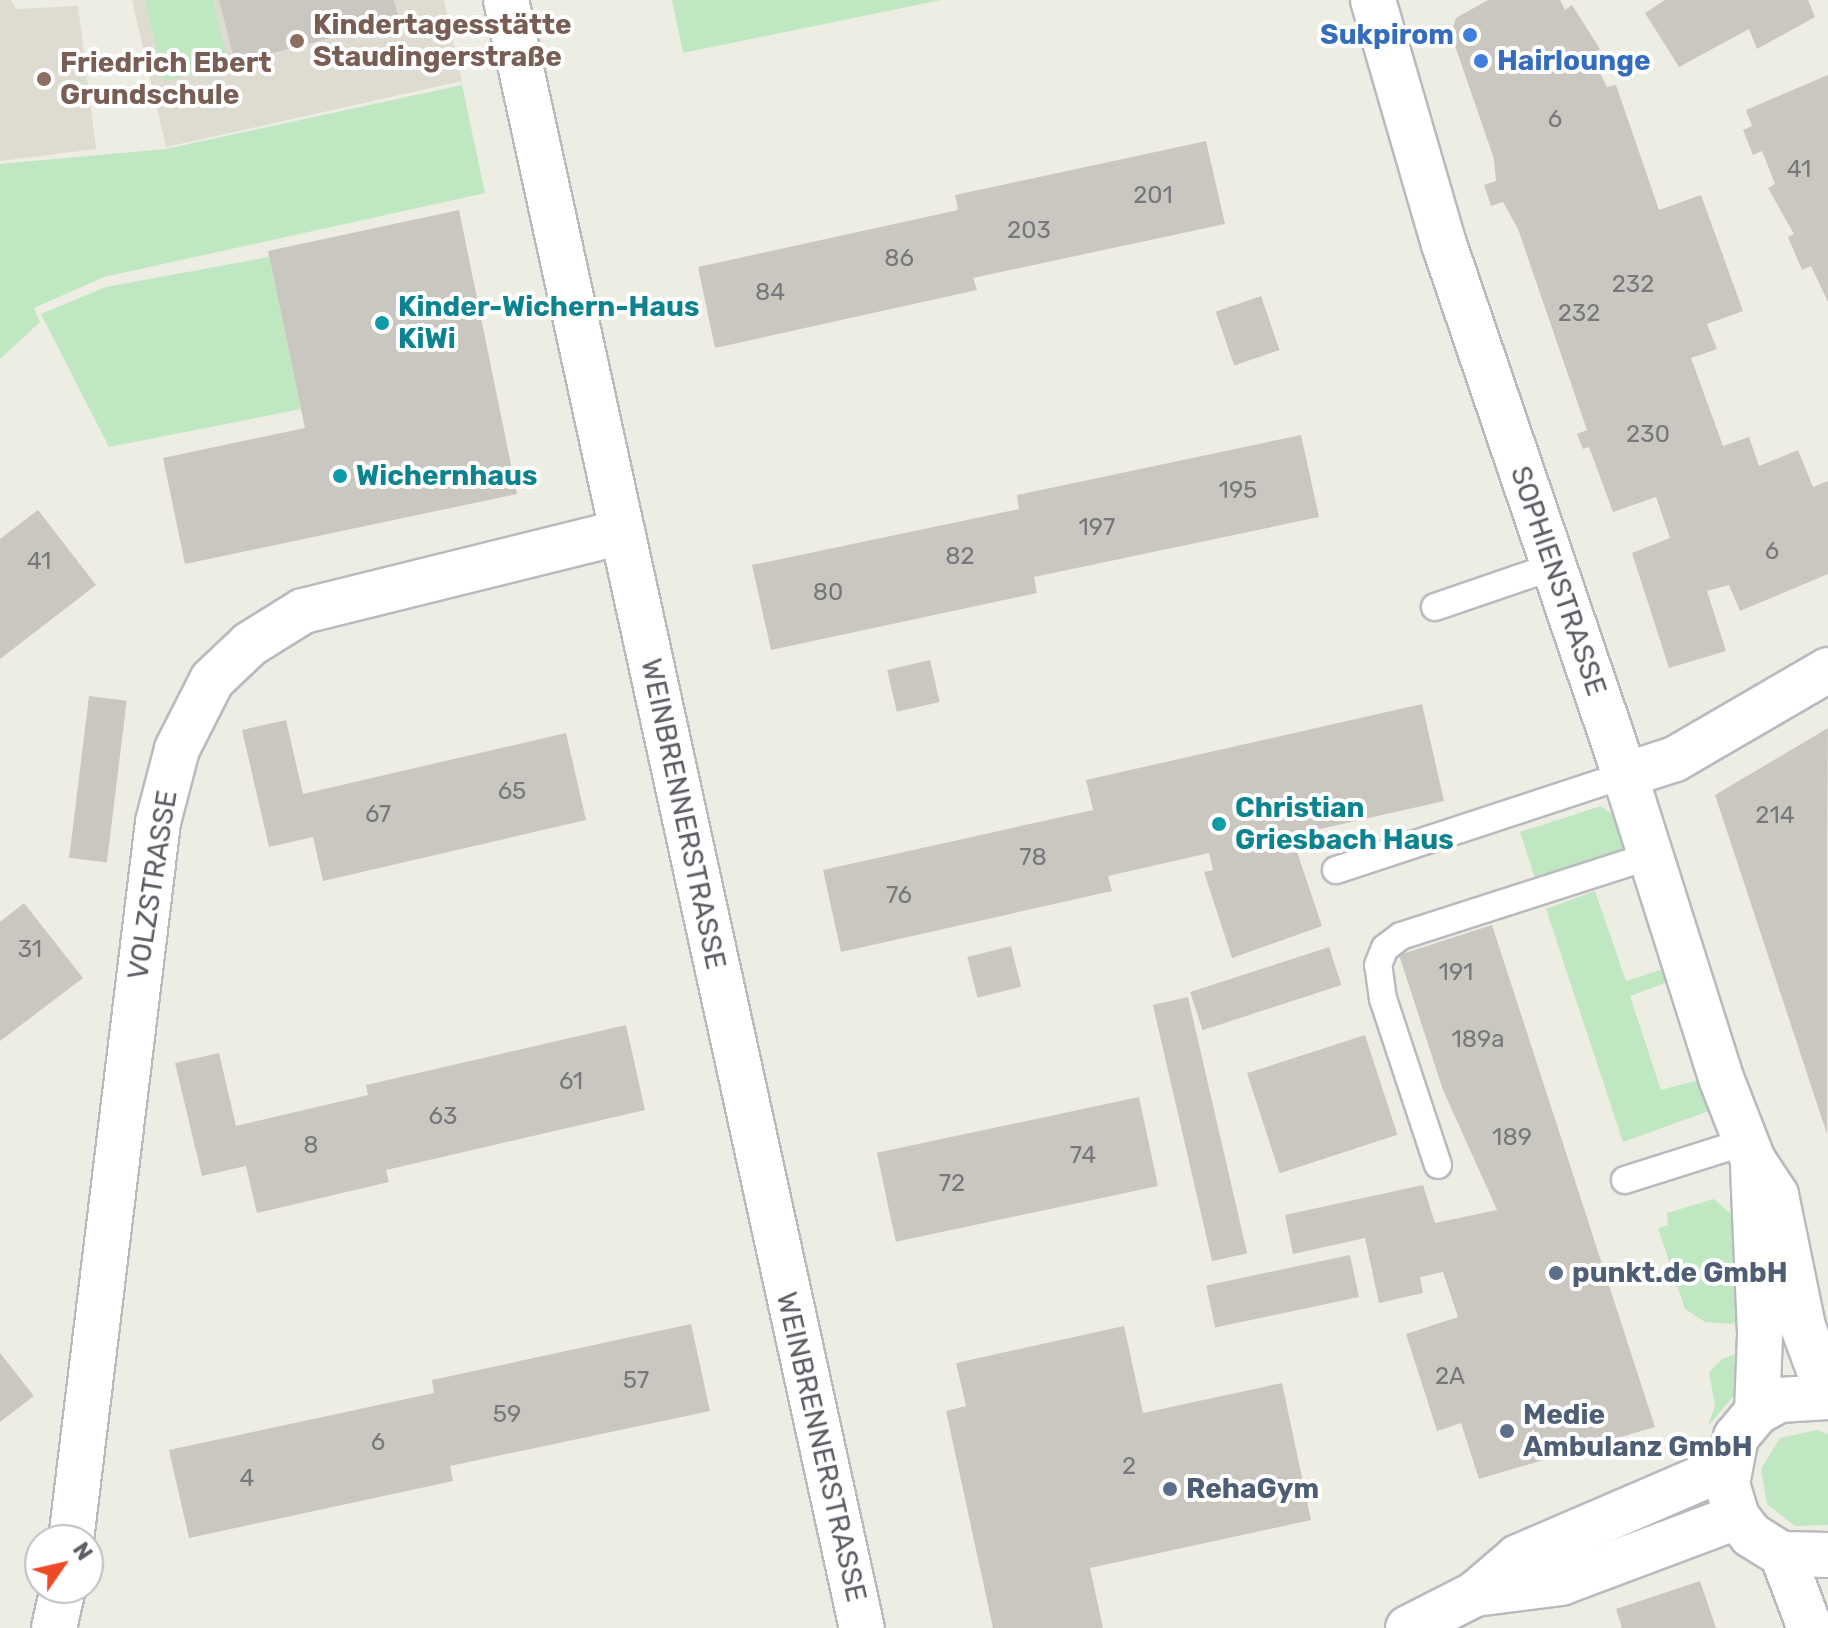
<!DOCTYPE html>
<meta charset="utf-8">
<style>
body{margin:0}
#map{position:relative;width:1828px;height:1628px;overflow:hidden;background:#eeede3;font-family:Rubik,sans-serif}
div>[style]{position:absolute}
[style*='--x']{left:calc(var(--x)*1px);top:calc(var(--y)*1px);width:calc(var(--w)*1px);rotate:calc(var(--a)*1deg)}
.education>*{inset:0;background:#dedcd1}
.green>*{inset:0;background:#bee7c2}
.building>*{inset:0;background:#c9c7c0;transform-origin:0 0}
.roads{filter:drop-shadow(2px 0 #b8babf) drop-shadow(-2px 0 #b8babf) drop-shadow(0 2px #b8babf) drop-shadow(0 -2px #b8babf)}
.service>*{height:26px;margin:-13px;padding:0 13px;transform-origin:13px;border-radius:13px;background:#fff}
.minor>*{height:44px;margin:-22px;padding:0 22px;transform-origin:22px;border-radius:22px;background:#fff}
.tertiary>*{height:44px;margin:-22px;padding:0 22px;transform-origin:22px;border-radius:22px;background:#fff}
.dots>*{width:22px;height:22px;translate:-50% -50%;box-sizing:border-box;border:4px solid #fff;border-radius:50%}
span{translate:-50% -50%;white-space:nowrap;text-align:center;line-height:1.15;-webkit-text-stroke:8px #fff;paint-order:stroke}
.number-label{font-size:24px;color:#76787b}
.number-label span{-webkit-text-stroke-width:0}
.education-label{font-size:28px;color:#785e54;font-weight:700}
.left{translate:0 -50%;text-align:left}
.shop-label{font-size:28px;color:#366cbe;font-weight:700}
.right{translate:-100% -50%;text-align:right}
.culture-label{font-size:28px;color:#0d838f;font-weight:700}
.street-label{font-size:28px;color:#5b5e64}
.service-label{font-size:28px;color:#4e5e75;font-weight:700}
.north{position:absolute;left:24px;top:1524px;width:80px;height:80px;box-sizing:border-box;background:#fff;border:2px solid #bdbfc1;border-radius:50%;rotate:56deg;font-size:22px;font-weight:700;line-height:32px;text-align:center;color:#5b5e64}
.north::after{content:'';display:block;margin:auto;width:28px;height:36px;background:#ef4928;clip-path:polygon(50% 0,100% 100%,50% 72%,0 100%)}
</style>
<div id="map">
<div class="education">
<div style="clip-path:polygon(0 0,11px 0,16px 9px,78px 6px,96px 149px,0 161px)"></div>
<div style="clip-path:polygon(132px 0,444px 0,462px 81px,166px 147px)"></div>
</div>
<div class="green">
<div style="clip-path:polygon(145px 0,213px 0,228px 65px,164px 81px)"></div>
<div style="clip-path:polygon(672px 0,941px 0,683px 53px)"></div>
<div style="clip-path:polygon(462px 85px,485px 193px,104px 277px,34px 308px,40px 322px,0 359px,0 164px,166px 149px)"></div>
<div style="clip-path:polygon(269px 257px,301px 409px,109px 447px,41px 314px,106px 287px)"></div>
<div style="clip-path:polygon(1601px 806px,1612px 814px,1624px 850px,1535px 878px,1520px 832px)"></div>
<div style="clip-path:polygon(1595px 891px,1626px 981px,1663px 969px,1668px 982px,1630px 996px,1661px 1090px,1698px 1080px,1709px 1111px,1623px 1142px,1546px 909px)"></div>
<div style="clip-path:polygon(1714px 1199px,1739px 1221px,1743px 1320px,1731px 1324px,1705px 1322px,1685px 1309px,1658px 1228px,1668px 1225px,1667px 1213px)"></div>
<div style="clip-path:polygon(1741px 1352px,1744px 1384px,1708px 1426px,1715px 1406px,1709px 1372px,1722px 1359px)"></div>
<div style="clip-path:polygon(1817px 1430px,1828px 1434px,1828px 1525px,1795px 1526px,1767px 1504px,1761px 1469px,1780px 1438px)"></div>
</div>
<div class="building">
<div style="clip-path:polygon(219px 0,394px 0,399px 20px,235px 63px)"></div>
<div style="clip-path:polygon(1488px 0,1560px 0,1565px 10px,1572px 5px,1600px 49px,1591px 55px,1607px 87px,1616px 85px,1659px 210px,1701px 195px,1743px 311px,1707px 324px,1717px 349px,1691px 358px,1723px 446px,1749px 437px,1759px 466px,1798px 450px,1813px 487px,1828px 481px,1828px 574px,1740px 611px,1729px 585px,1707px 591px,1726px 651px,1669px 668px,1632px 553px,1670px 538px,1656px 497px,1613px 512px,1589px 447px,1583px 449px,1577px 434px,1587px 430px,1518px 229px,1503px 202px,1491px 206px,1484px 185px,1496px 181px,1494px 159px,1451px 34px,1456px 18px)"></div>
<div style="clip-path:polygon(1665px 0,1808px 0,1815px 17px,1757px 49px,1749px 29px,1679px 67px,1645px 13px)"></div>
<div style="clip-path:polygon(1828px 75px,1828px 302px,1811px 266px,1802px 270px,1788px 237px,1794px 234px,1768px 188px,1775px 184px,1762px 151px,1753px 155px,1743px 130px,1752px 126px,1746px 110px)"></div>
<div style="clip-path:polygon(1206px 141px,1225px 224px,973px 278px,977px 290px,715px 348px,698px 267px,958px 210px,955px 195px)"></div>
<div style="clip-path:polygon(459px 210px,517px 494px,185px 564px,163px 458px,305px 428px,268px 251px)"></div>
<div style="left:1261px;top:296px;width:57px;height:48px;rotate:71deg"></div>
<div style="clip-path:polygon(1301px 435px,1319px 517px,1034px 577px,1037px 593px,771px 650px,752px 565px,1019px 509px,1017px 495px)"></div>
<div style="clip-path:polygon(38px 510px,96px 585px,0 659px,0 539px)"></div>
<div style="left:930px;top:660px;width:43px;height:44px;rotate:77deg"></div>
<div style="left:89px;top:696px;width:38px;height:163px;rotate:7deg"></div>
<div style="clip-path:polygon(1422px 704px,1444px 801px,1280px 838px,1284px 854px,1297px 852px,1322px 926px,1232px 958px,1204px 872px,1213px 870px,1209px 853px,1108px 876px,1112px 891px,841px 952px,823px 870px,1093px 810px,1086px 780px)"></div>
<div style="clip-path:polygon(286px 720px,303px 794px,566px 733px,586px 820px,323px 881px,313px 837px,269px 847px,242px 730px)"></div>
<div style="clip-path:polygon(1828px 728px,1827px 837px,1827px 1134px,1715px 795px)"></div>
<div style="clip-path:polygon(24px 903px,83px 978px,0 1041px,0 922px)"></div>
<div style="clip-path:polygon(1492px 925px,1655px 1427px,1479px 1479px,1461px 1423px,1437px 1431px,1406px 1334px,1458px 1317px,1443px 1272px,1420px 1277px,1423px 1293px,1379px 1303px,1365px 1238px,1293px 1254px,1285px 1215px,1423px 1185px,1435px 1223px,1497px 1210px,1443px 1090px,1399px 955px)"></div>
<div style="left:1011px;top:946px;width:42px;height:45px;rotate:76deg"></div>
<div style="left:1329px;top:947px;width:40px;height:146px;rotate:72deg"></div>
<div style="left:1188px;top:997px;width:263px;height:36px;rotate:77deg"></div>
<div style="clip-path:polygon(626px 1025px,645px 1110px,386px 1170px,389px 1182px,257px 1213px,246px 1166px,202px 1176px,175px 1063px,219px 1053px,236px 1126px,368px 1095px,366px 1085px)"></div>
<div style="left:1365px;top:1035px;width:105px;height:124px;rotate:72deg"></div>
<div style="left:1139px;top:1097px;width:91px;height:268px;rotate:78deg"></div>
<div style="left:1350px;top:1255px;width:43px;height:147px;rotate:78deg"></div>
<div style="clip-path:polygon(691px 1324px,710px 1411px,450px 1466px,453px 1481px,189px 1538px,169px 1450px,434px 1393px,432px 1380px)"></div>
<div style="clip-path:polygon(1124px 1326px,1143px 1413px,1282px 1383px,1311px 1520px,1090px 1568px,1103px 1628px,993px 1628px,946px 1411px,966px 1406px,956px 1363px)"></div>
<div style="clip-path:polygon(0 1353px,34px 1396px,0 1422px)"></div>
<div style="clip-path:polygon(1700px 1581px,1716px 1628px,1622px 1628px,1616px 1609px)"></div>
</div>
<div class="roads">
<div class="service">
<div style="--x:1435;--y:607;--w:124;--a:-18.9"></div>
<div style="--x:1336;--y:870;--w:304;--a:-18.2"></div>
<div style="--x:1438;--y:1165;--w:175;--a:-108.3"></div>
<div style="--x:1383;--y:999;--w:34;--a:-98"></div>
<div style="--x:1378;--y:965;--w:18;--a:-68"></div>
<div style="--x:1385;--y:948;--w:20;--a:-37"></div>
<div style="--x:1401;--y:936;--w:262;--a:-17.8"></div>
<div style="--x:1625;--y:1180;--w:129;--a:-17.6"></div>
</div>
<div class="minor">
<div style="--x:506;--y:0;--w:1666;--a:77.67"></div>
<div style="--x:1373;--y:0;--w:254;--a:73.8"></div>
<div style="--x:1444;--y:244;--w:561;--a:71.18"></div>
<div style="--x:1625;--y:775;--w:318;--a:72.4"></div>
<div style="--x:1721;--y:1078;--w:88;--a:68.7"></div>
<div style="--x:1753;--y:1160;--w:42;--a:56.7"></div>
<div style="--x:1776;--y:1195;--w:135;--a:78.4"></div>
<div style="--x:1803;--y:1327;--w:72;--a:69.5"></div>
<div style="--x:1625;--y:775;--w:52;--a:-17.7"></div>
<div style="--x:1675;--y:759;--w:177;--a:-30.2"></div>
<div style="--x:1753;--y:1166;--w:169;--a:87.6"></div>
<div style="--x:1760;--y:1335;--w:77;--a:92.2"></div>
<div style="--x:71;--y:1540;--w:723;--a:-83.09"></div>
<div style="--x:158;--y:822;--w:75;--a:-75.4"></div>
<div style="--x:177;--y:749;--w:77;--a:-63.1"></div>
<div style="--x:212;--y:680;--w:52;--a:-43.5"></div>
<div style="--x:250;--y:644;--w:62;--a:-31.9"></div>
<div style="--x:303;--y:611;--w:329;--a:-13.9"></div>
<div style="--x:1782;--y:1554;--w:79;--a:69.3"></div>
<div style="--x:54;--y:1628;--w:41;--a:-77.3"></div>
</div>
<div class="tertiary">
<div style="--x:1828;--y:1397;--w:49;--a:176.5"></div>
<div style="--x:1779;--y:1400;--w:25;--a:151"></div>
<div style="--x:1757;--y:1412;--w:33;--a:130"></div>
<div style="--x:1736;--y:1437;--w:48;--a:100.8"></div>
<div style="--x:1727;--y:1484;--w:34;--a:73"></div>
<div style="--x:1737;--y:1517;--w:23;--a:52"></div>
<div style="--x:1751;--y:1535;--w:36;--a:32"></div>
<div style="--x:1782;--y:1554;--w:46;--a:1.2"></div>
<div style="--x:1475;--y:1594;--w:87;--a:-7.3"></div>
<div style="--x:1561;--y:1583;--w:188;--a:-20.6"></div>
<div style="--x:1408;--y:1628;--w:75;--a:-26.9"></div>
<div style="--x:1475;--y:1594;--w:57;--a:-40.7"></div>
<div style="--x:1518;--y:1557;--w:228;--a:-23.3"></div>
</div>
</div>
<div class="dots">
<div style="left:1470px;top:35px;background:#3f7fe0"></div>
<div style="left:297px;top:41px;background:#8d6e63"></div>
<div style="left:1481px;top:61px;background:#3f7fe0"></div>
<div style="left:44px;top:79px;background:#8d6e63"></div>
<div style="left:382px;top:323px;background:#0f9aa8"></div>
<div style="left:340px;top:476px;background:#0f9aa8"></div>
<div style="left:1219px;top:824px;background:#0f9aa8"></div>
<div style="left:1556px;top:1273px;background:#5c6f8a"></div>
<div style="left:1507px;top:1431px;background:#5c6f8a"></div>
<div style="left:1170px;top:1489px;background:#5c6f8a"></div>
</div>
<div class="number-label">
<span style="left:1555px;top:120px">6</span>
<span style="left:1799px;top:170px">41</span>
<span style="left:1153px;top:196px">201</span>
<span style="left:1029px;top:231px">203</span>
<span style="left:899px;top:259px">86</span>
<span style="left:1633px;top:285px">232</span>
<span style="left:770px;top:293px">84</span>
<span style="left:1579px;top:314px">232</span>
<span style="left:1648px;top:435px">230</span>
<span style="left:1238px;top:491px">195</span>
<span style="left:1097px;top:528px">197</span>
<span style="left:1772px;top:552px">6</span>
<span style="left:960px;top:557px">82</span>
<span style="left:39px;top:562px">41</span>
<span style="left:828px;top:593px">80</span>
<span style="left:512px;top:792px">65</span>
<span style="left:378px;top:815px">67</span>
<span style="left:1775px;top:816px">214</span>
<span style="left:1033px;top:858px">78</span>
<span style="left:899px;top:896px">76</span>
<span style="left:30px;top:950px">31</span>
<span style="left:1456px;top:973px">191</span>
<span style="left:1478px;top:1040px">189a</span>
<span style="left:571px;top:1082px">61</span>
<span style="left:443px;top:1117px">63</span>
<span style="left:1512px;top:1138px">189</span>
<span style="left:311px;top:1146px">8</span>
<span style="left:1083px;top:1156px">74</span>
<span style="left:952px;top:1184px">72</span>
<span style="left:1450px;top:1377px">2A</span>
<span style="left:636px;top:1381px">57</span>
<span style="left:507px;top:1415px">59</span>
<span style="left:378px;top:1443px">6</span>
<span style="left:1129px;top:1467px">2</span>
<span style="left:247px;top:1479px">4</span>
</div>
<div class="education-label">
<span class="left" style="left:313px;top:41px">Kindertagesstätte<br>Staudingerstraße</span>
<span class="left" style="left:60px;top:79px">Friedrich Ebert<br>Grundschule</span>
</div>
<div class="shop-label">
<span class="right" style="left:1454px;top:35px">Sukpirom</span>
<span class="left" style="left:1497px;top:61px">Hairlounge</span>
</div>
<div class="culture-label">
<span class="left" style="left:398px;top:323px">Kinder-Wichern-Haus<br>KiWi</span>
<span class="left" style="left:356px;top:476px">Wichernhaus</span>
<span class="left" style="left:1235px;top:824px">Christian<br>Griesbach Haus</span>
</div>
<div class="street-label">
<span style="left:1558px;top:581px;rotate:71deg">SOPHIENSTRASSE</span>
<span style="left:683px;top:814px;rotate:78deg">WEINBRENNERSTRASSE</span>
<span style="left:153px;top:885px;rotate:-81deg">VOLZSTRASSE</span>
<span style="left:821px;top:1447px;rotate:77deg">WEINBRENNERSTRASSE</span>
</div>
<div class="service-label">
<span class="left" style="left:1572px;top:1273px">punkt.de GmbH</span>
<span class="left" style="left:1523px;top:1431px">Medie<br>Ambulanz GmbH</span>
<span class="left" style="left:1186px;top:1489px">RehaGym</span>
</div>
<div class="north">N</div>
</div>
